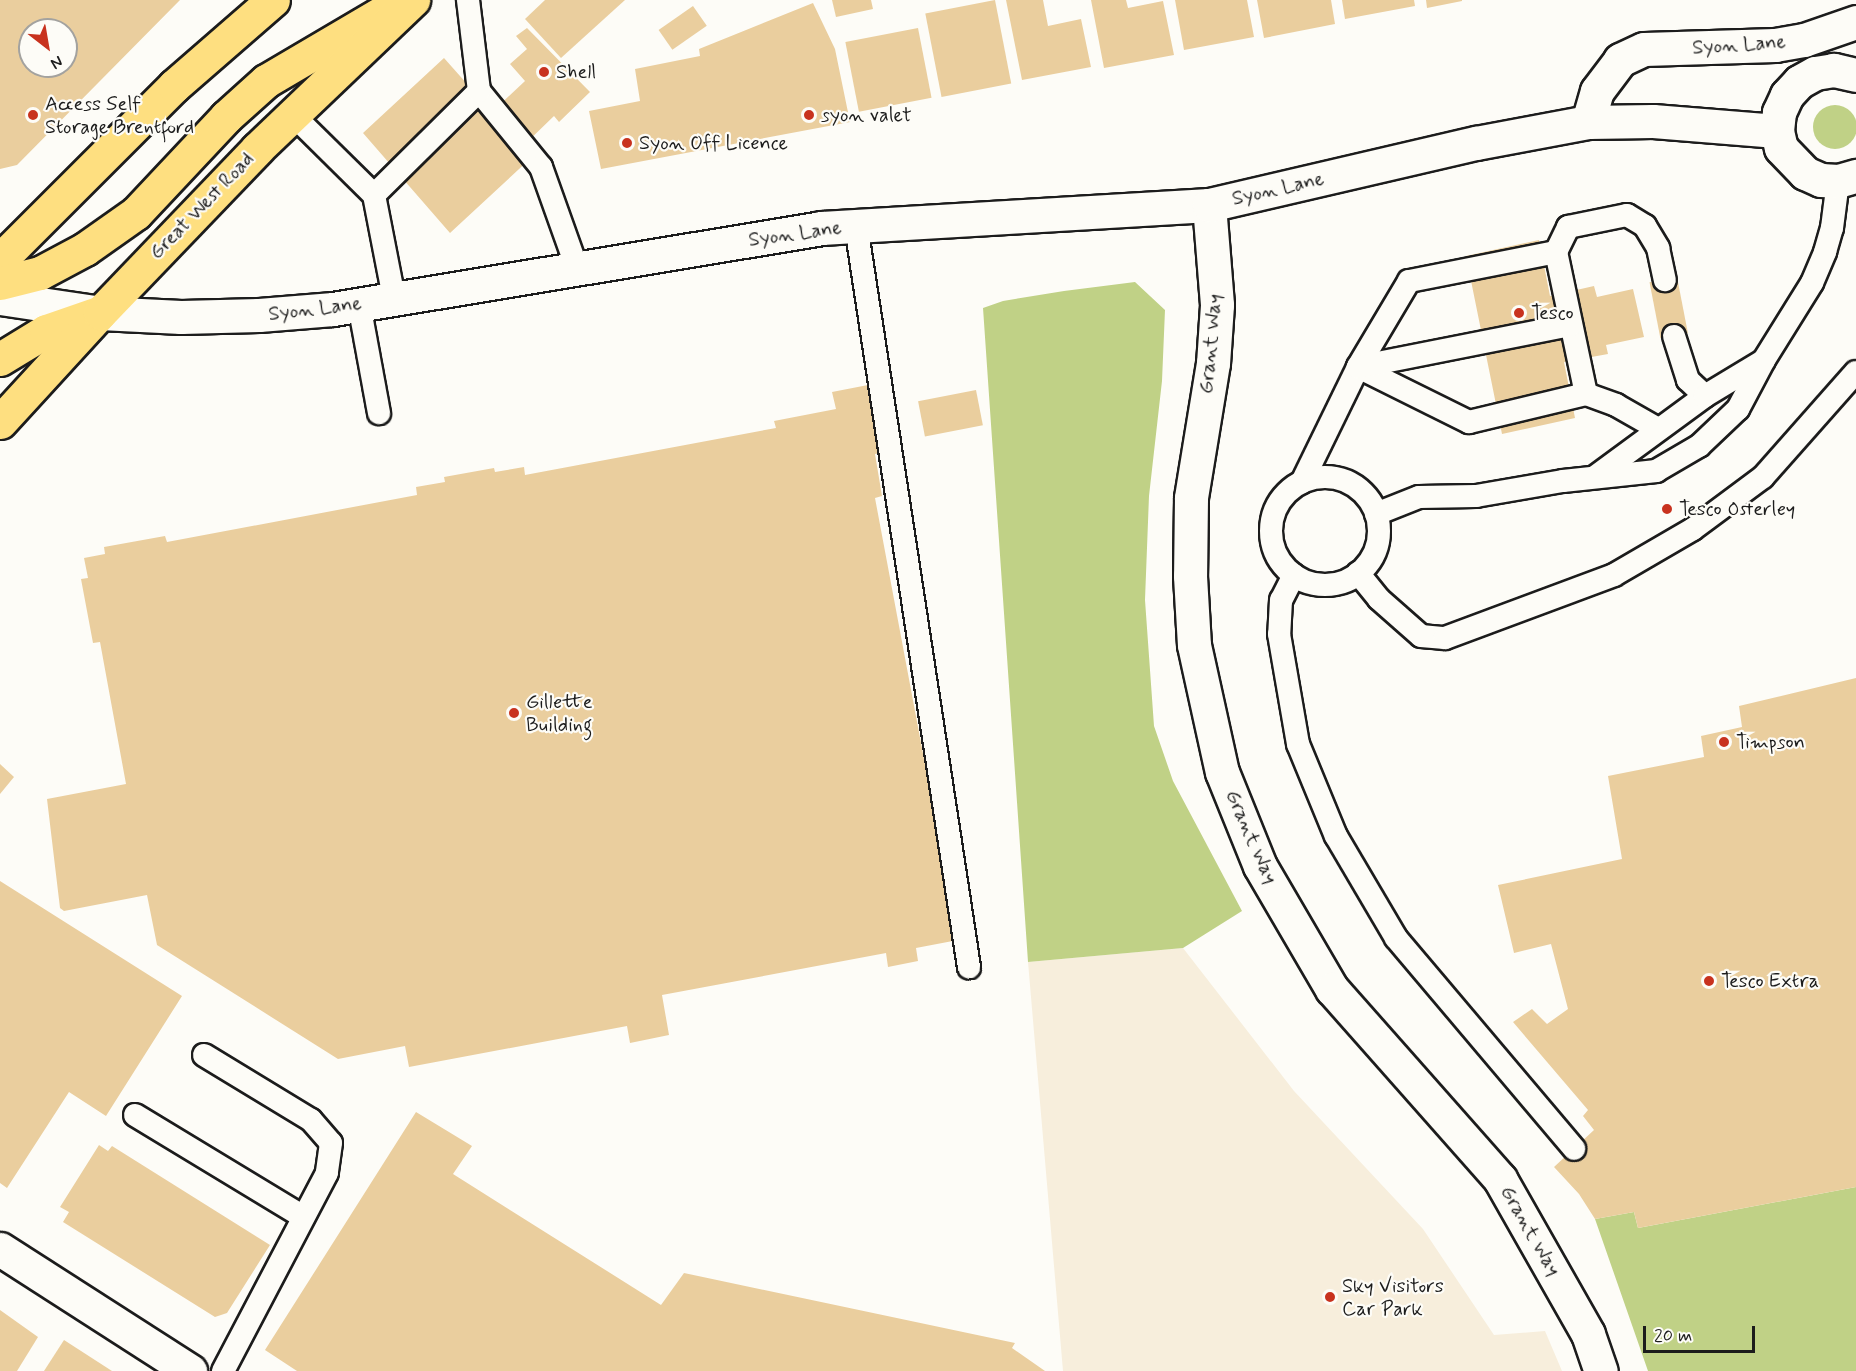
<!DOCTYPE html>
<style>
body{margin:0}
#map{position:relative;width:1856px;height:1371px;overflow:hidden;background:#fdfcf7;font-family:Mynerve,sans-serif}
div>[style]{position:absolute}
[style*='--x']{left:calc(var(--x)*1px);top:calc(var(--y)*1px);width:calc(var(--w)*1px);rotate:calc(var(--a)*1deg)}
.built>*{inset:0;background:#f7eedc}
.green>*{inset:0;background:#c0d186}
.round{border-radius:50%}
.building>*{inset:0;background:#eace9e;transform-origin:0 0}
.roads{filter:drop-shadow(2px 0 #1c1c1c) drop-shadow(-2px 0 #1c1c1c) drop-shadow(0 2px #1c1c1c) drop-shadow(0 -2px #1c1c1c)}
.service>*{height:22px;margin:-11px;padding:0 11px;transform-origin:11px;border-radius:11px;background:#fdfcf7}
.service>.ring{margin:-11px;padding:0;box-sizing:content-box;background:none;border:22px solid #fdfcf7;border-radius:50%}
.minor>*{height:33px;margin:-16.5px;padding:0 16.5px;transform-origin:16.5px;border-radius:16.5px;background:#fdfcf7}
.secondary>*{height:33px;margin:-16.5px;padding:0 16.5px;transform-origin:16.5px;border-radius:16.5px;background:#fdfcf7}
.trunk>*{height:33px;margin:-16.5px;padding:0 16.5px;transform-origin:16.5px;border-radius:16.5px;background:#fedf80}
.dots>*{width:16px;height:16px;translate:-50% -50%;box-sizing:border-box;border:3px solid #fdfcf7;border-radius:50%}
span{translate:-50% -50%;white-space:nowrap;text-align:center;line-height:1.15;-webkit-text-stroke:4.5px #fdfcf7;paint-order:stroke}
.street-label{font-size:20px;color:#1c1c1c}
.poi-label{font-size:20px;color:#1c1c1c}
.left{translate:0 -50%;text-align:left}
.north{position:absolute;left:18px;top:18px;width:60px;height:60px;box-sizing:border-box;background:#fdfcf7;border:2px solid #a3a29f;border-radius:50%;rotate:149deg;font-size:16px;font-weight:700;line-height:24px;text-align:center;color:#1c1c1c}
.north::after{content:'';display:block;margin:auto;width:21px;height:27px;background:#c8321e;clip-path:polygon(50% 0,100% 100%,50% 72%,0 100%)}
.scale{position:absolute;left:1643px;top:1326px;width:112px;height:27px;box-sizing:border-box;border:3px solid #1c1c1c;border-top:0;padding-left:8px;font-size:18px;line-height:21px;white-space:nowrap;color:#1c1c1c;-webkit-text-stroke:4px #fdfcf7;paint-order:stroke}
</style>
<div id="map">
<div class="built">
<div style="clip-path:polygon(1183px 948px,1294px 1091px,1423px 1229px,1494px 1335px,1545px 1331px,1562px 1371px,1063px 1371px,1028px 962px)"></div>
</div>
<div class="green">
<div class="round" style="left:1813px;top:105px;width:44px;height:44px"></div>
<div style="clip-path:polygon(1135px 282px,1165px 310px,1162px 381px,1149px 496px,1145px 600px,1154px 726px,1173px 781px,1242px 911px,1183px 948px,1028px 962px,983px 308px,1003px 301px,1064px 291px)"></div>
<div style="clip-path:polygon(1856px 1187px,1856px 1371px,1648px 1371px,1595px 1219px,1634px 1212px,1638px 1228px)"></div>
</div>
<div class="building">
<div style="clip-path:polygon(evenodd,0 0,180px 0,17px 165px,0 169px,0 0,30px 30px,66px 30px,66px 66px,30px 66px,30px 30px)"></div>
<div style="clip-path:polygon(545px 0,625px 0,561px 58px,525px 19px)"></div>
<div style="clip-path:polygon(832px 0,871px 0,873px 9px,836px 17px)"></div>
<div style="left:995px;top:0;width:85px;height:71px;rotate:79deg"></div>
<div style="clip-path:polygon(1006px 0,1043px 0,1048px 26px,1081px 19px,1091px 67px,1022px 80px)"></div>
<div style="clip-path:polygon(1091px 0,1126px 0,1128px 8px,1163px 1px,1174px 55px,1104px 68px)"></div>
<div style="clip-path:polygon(1175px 0,1247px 0,1254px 37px,1184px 50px)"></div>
<div style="clip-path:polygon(1257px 0,1331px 0,1335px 24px,1264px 38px)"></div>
<div style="clip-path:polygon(1342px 0,1414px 0,1415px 6px,1345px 19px)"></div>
<div style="clip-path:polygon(1426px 0,1462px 0,1462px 1px,1427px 8px)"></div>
<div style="clip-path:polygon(813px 3px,835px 49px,850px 122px,601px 169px,589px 111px,640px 101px,635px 69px,700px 56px,699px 49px)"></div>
<div style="left:693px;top:6px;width:24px;height:42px;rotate:55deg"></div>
<div style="clip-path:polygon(527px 28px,590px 92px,559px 122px,554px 116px,523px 146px,532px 157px,450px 233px,363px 133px,444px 58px,492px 112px,525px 81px,510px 64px,527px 49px,516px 36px)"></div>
<div style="left:918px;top:28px;width:71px;height:74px;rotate:79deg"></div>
<div style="clip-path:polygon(1539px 240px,1550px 296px,1594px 286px,1597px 297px,1633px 289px,1644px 337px,1606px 345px,1608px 354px,1564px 362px,1575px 418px,1502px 434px,1466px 256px)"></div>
<div style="left:1677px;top:277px;width:57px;height:28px;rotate:79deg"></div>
<div style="clip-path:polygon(868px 385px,881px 453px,875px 454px,882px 496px,875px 498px,958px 940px,916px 948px,918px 961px,888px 967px,886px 953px,662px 995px,669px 1035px,630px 1043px,627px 1026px,409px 1067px,405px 1046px,338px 1059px,157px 945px,147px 895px,64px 911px,60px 908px,47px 799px,126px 784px,100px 642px,93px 643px,81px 579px,88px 578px,84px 558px,105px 554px,104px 547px,165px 536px,167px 542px,417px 495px,416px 487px,445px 482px,444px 477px,494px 468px,495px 472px,524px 467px,525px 475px,776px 428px,774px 421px,836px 409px,832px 392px)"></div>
<div style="left:976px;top:390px;width:36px;height:59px;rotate:79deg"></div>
<div style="clip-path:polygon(1856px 678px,1856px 1187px,1638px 1228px,1634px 1212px,1595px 1219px,1579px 1194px,1554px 1167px,1594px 1130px,1583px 1116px,1588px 1110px,1513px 1022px,1532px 1009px,1547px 1024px,1568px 1009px,1551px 944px,1514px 953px,1498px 885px,1622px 859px,1608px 776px,1704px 757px,1701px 736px,1742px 727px,1739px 706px)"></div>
<div style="clip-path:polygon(0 764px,14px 777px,0 794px)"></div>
<div style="clip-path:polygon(0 881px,182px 996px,106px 1116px,69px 1092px,7px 1188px,0 1183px)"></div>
<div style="clip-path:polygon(416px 1112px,472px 1146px,453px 1174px,661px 1305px,684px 1273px,1015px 1343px,1012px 1348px,1045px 1371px,297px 1371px,265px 1350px)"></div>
<div style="clip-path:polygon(99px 1145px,108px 1151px,112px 1146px,270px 1245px,227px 1313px,215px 1317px,63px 1222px,69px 1212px,60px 1207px)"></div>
<div style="clip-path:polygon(0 1310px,38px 1337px,17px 1371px,0 1371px)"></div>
<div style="clip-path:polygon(64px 1340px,112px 1371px,44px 1371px)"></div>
</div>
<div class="roads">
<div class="service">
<div style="--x:479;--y:91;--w:98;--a:50.8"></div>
<div style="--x:541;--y:167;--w:107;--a:70.4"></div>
<div style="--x:293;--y:115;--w:114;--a:44.6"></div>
<div style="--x:374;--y:195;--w:105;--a:79"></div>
<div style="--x:374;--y:195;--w:148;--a:-44.7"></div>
<div style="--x:479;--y:91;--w:92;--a:-96.9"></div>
<div style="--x:856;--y:226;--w:750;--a:81.33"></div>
<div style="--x:1556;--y:252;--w:150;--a:168.8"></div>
<div style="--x:1409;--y:281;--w:100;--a:120.7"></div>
<div style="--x:1358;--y:367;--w:124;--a:26.4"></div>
<div style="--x:1469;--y:422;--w:120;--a:-13.5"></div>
<div style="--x:1586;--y:394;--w:32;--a:20"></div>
<div style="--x:1616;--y:405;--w:48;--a:29.7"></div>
<div style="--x:359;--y:304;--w:111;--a:79.6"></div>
<div style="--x:1674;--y:336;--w:46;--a:72.3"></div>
<div style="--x:1688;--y:380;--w:23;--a:43"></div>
<div style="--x:1586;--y:394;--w:145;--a:-101.9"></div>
<div style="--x:1556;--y:252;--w:28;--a:-64"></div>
<div style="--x:1568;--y:227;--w:60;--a:-11.5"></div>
<div style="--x:1627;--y:215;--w:21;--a:31"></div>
<div style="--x:1645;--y:226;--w:26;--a:59"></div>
<div style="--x:1658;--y:248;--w:33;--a:78"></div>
<div style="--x:1596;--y:476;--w:135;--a:-36.3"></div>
<div style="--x:1705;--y:396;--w:68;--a:-31.1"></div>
<div class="ring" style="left:1271px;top:477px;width:86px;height:86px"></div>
<div style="--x:1302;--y:482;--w:128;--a:-64"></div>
<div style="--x:1358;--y:367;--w:217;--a:-11.2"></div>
<div style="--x:1376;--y:514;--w:46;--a:-21.6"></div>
<div style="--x:1419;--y:497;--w:57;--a:-1"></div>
<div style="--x:1476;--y:496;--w:88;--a:-9.8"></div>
<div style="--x:1563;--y:481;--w:94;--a:-6.1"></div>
<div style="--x:1656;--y:471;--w:50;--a:-30.2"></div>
<div style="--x:1699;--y:446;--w:54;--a:-43.5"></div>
<div style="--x:1738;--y:409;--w:55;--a:-62"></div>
<div style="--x:1764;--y:360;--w:91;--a:-58.1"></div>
<div style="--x:1812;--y:283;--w:34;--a:-67"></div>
<div style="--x:1825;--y:252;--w:25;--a:-74"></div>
<div style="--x:1832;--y:228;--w:47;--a:-82.7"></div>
<div style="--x:1358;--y:573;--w:33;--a:51"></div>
<div style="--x:1379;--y:599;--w:56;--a:41.4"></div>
<div style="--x:1421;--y:636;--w:24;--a:5"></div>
<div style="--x:1445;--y:638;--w:180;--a:-20.4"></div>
<div style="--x:1614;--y:575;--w:91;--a:-30.2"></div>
<div style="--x:1693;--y:529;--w:87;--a:-36.6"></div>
<div style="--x:1763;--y:477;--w:140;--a:-48.5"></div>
<div style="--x:1294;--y:575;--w:28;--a:117"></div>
<div style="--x:1281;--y:600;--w:34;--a:93"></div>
<div style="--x:1279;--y:634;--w:112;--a:80.2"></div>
<div style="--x:1298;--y:744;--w:100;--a:67.6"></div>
<div style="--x:1336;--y:836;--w:118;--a:59.5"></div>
<div style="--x:1396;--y:938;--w:276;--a:49.8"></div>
<div style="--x:204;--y:1055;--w:125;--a:31.3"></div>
<div style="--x:311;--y:1120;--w:30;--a:49"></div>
<div style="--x:331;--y:1143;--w:30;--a:98"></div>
<div style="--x:327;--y:1173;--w:224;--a:117.7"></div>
<div style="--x:135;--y:1115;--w:195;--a:31.2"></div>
</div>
<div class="minor">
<div style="--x:1588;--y:122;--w:32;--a:-74"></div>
<div style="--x:1597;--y:91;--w:39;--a:-53"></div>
<div style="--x:1620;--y:60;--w:26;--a:-25"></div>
<div style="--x:1644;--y:49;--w:131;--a:-1.7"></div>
<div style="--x:1775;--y:45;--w:29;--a:-10"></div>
<div style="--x:1804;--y:40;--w:55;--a:-19.1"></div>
<div style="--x:1209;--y:205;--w:100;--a:85.4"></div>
<div style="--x:1217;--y:305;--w:58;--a:93.9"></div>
<div style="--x:1213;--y:363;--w:137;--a:99.3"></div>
<div style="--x:1191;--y:498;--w:78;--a:90.7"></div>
<div style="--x:1190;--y:576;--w:69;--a:86.7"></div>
<div style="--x:1194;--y:645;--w:130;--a:77.6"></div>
<div style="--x:1222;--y:772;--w:101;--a:68"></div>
<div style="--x:1260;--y:866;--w:143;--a:59.7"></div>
<div style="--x:1332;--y:989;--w:254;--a:48.5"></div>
<div style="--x:1500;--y:1179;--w:178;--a:60.4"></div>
<div style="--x:1588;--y:1334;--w:39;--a:71"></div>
<div style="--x:0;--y:1249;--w:226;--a:32.7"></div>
</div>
<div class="secondary">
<div style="--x:1856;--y:75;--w:23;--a:-167"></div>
<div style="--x:1834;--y:70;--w:19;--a:171"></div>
<div style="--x:1815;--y:73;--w:18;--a:151"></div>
<div style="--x:1799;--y:82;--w:18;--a:133"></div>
<div style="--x:1787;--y:95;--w:19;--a:115"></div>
<div style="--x:1779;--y:112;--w:19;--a:96"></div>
<div style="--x:1777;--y:131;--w:17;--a:77"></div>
<div style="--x:1781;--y:148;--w:35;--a:46"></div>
<div style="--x:1805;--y:173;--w:17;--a:24"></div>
<div style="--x:1821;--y:180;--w:17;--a:3"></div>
<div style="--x:1838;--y:181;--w:19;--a:-16"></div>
<div style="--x:0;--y:298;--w:101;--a:8.5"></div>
<div style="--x:100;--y:313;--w:81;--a:2.8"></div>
<div style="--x:181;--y:317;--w:78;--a:-1.5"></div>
<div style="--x:259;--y:315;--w:74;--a:-4.6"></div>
<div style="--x:333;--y:309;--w:495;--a:-9.4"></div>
<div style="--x:821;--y:228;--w:389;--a:-3.4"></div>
<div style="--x:1209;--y:205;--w:274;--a:-13.1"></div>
<div style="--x:1476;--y:143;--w:114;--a:-10.6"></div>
<div style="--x:1588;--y:122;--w:65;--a:-0.9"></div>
<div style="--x:1653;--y:121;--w:124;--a:4.6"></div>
</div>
<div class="trunk">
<div style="--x:0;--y:260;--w:246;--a:-45"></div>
<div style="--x:174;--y:86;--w:131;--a:-41"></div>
<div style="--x:0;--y:283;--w:41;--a:-14"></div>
<div style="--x:40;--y:273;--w:51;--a:-28.1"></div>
<div style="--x:85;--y:249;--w:62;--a:-35.2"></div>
<div style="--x:136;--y:213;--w:132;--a:-46.8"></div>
<div style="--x:226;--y:117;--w:54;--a:-42"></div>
<div style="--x:266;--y:81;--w:136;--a:-30.5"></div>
<div style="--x:0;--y:359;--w:54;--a:-31.3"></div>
<div style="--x:46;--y:331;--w:55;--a:-19.1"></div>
<div style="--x:0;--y:422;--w:148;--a:-47.5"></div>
<div style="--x:100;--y:313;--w:227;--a:-46.2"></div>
<div style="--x:257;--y:149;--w:216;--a:-43.7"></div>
</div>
</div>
<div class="dots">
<div style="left:544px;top:72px;background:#c8321e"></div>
<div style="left:33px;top:115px;background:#c8321e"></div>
<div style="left:809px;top:115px;background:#c8321e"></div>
<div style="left:627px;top:143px;background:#c8321e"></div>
<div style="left:1519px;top:313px;background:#c8321e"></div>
<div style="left:1667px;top:509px;background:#c8321e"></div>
<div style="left:514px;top:713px;background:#c8321e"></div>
<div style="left:1724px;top:742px;background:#c8321e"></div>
<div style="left:1709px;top:981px;background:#c8321e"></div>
<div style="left:1330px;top:1297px;background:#c8321e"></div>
</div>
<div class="street-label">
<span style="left:1739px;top:45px;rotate:-4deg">Syon Lane</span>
<span style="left:1278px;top:189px;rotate:-13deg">Syon Lane</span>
<span style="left:202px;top:206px;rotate:-46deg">Great West Road</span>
<span style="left:795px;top:234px;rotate:-8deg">Syon Lane</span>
<span style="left:315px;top:309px;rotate:-7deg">Syon Lane</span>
<span style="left:1211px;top:344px;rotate:-85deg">Grant Way</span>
<span style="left:1251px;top:837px;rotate:66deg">Grant Way</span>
<span style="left:1530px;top:1231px;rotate:60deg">Grant Way</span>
</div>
<div class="poi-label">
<span class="left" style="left:556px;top:72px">Shell</span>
<span class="left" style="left:45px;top:116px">Access Self<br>Storage Brentford</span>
<span class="left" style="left:821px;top:115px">syon valet</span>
<span class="left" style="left:639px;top:143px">Syon Off Licence</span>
<span class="left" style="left:1531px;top:313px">Tesco</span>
<span class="left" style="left:1679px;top:509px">Tesco Osterley</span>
<span class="left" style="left:526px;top:714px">Gillette<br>Building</span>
<span class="left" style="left:1736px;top:742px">Timpson</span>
<span class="left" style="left:1721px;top:981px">Tesco Extra</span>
<span class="left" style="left:1342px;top:1298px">Sky Visitors<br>Car Park</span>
</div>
<div class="north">N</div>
<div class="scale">20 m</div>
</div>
